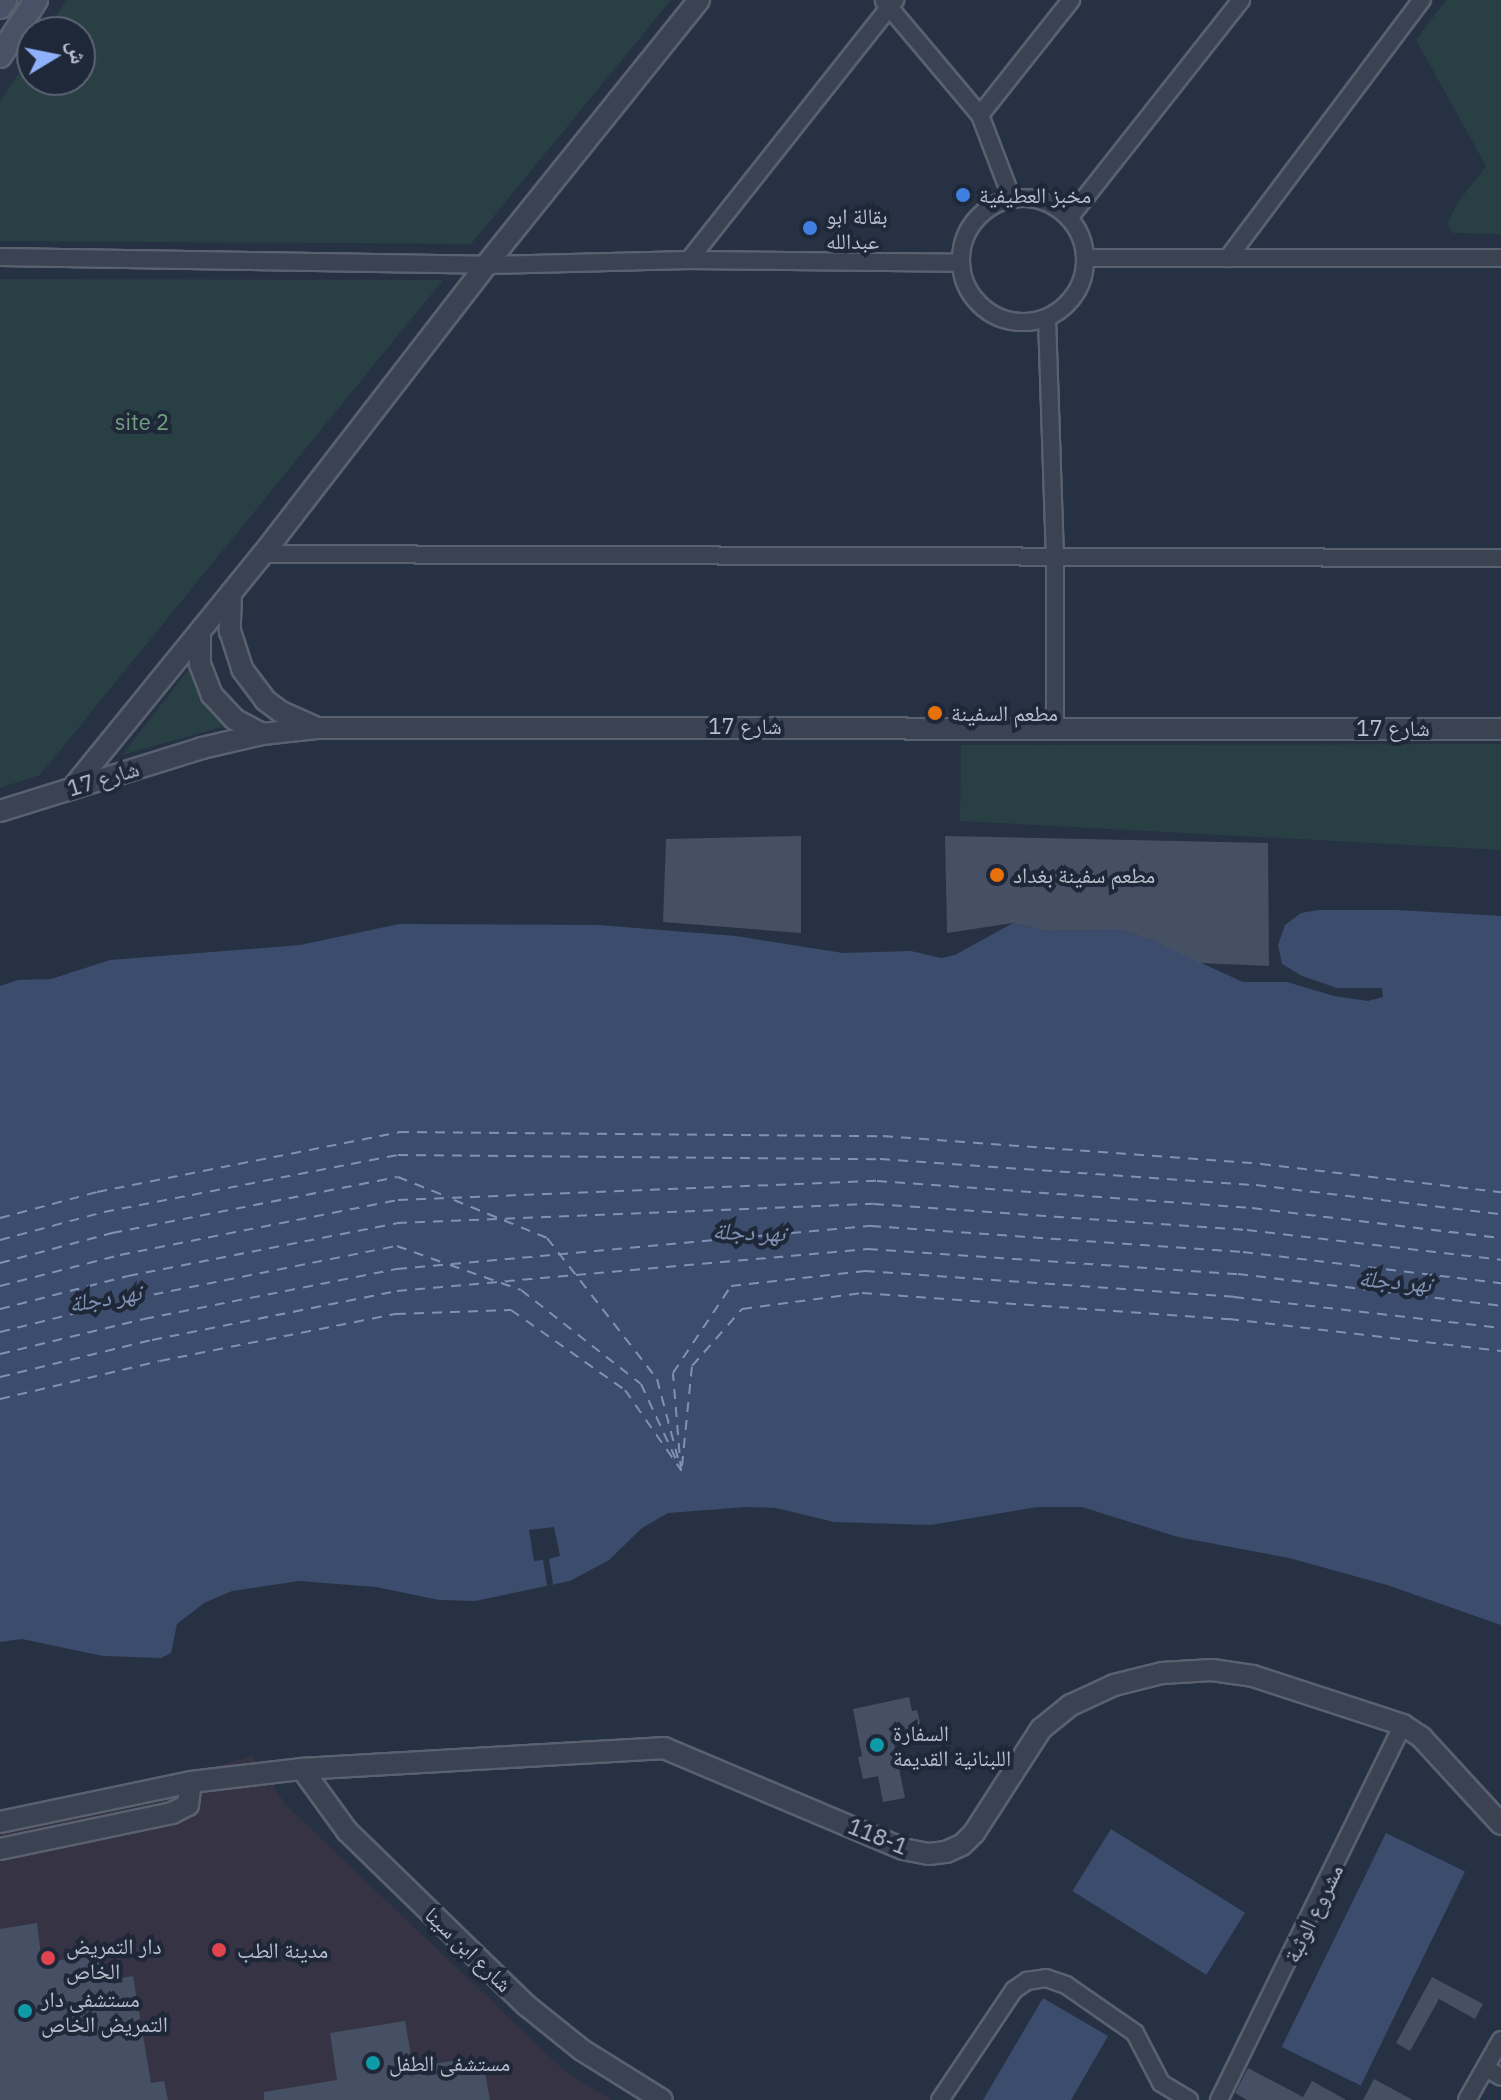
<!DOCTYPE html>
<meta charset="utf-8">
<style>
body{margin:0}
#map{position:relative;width:1501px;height:2100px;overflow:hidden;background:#263143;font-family:"IBM Plex Sans","Noto Naskh Arabic",sans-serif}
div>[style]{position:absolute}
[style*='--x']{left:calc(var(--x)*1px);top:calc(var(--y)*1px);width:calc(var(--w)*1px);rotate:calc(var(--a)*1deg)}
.medical>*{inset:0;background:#363344}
.green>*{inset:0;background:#283f44}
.water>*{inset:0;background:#3c4c6c;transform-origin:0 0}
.pier>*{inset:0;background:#263143}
.ferry>*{height:2px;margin-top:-1px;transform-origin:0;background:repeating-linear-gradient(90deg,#7f92b4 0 10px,transparent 0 18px)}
.building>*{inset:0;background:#455065}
.roads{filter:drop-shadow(2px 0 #596170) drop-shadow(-2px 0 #596170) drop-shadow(0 2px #596170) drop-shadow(0 -2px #596170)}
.minor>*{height:16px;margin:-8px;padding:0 8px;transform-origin:8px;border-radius:8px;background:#3b4353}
.minor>.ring{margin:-8px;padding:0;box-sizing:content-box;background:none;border:16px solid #3b4353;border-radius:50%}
.tertiary>*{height:20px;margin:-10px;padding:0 10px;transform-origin:10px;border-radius:10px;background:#3b4353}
.secondary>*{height:22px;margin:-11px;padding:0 11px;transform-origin:11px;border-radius:11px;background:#495166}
.dots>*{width:22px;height:22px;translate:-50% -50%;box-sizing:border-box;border:4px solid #1f2838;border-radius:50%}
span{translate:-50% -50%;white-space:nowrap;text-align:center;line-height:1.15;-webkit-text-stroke:8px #1f2838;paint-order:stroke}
.poi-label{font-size:22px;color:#b8becc}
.left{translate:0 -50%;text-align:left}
.park-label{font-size:22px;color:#6f9e7d}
.street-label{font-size:22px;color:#b8becc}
.water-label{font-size:24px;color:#7f92b4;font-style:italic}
.north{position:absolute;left:16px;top:16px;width:80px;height:80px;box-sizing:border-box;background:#1f2838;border:2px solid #5c6473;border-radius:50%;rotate:80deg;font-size:22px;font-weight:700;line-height:32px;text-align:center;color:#b8becc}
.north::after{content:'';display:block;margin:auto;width:28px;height:36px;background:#8fb1fa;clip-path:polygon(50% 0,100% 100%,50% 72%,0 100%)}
</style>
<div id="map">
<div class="medical">
<div style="clip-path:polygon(252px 1756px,287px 1806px,566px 2072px,612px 2100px,0 2100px,0 1827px)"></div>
</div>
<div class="green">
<div style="clip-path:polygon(66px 0,671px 0,471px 244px,0 241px,0 102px,32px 53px,32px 80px,80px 80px,80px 32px,46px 32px)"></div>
<div style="clip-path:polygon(1446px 0,1501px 0,1501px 234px,1453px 233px,1447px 225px,1456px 205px,1486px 166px,1416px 40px)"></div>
<div style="clip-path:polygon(0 279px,443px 280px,40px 775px,0 788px)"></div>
<div style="clip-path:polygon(189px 669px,201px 697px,225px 726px,122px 755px)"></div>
<div style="clip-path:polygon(1501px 744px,1501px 850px,960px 821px,961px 745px)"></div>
</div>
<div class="water">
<div style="clip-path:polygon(1318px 910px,1397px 910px,1501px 916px,1501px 1625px,1387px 1585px,1289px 1558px,1178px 1537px,1082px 1507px,1037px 1507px,931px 1525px,834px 1522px,776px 1508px,747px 1507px,668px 1513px,642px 1528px,609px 1560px,570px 1581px,475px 1601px,439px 1600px,376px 1587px,299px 1581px,232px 1591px,204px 1603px,177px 1624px,171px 1653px,161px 1658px,103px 1656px,22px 1639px,0 1642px,0 986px,18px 980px,51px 979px,110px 960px,300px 945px,399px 924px,599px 925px,736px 936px,843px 953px,911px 951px,941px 958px,955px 955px,1013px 923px,1047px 931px,1119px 930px,1149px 939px,1243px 982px,1287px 982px,1334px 996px,1368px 1001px,1383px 997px,1382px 988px,1337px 988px,1302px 976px,1282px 964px,1278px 945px,1285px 925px,1301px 913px)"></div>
<div style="left:1111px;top:1829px;width:158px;height:73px;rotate:32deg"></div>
<div style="left:1386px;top:1833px;width:88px;height:238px;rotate:26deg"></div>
<div style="clip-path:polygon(1043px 1998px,1108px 2036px,1071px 2100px,983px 2100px)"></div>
</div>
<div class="pier">
<div style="clip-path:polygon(554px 1527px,560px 1556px,549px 1559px,553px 1584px,547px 1586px,543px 1560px,534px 1561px,529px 1530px)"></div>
</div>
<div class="ferry">
<div style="--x:454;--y:1200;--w:100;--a:22.2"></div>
<div style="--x:547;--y:1238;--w:179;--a:52"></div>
<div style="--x:657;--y:1379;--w:86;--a:75.2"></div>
<div style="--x:0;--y:1218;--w:100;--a:-15"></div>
<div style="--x:97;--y:1192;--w:308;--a:-11.2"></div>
<div style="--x:399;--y:1132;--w:484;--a:0.5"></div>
<div style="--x:883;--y:1136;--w:379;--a:4.2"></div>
<div style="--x:1261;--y:1164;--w:242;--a:6.7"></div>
<div style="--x:0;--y:1240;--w:108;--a:-15.1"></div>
<div style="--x:104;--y:1212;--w:299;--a:-11"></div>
<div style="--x:398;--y:1155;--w:482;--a:0.5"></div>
<div style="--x:880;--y:1159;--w:377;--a:4"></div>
<div style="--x:1256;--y:1185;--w:247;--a:6.8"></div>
<div style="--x:0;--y:1263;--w:116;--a:-15"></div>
<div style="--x:112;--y:1233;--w:291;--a:-11.1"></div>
<div style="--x:398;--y:1177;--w:54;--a:21.8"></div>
<div style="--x:450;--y:1265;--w:75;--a:19.4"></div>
<div style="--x:521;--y:1290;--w:152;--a:38.1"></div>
<div style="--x:641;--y:1384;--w:90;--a:65.1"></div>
<div style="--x:0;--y:1286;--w:124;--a:-14.5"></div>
<div style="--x:120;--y:1255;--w:283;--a:-11.2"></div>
<div style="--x:398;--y:1200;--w:479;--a:-2.3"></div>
<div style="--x:877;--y:1181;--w:376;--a:4.1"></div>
<div style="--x:1252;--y:1208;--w:251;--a:6.9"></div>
<div style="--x:0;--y:1309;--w:132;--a:-14.5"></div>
<div style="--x:128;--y:1276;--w:274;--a:-11.1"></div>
<div style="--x:397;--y:1223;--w:477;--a:-2.3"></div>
<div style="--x:874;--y:1204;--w:374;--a:4"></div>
<div style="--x:1247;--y:1230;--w:256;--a:6.7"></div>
<div style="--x:0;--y:1332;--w:140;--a:-14"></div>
<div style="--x:136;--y:1298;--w:266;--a:-11.3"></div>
<div style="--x:397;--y:1246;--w:50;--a:19.9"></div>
<div style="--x:0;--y:1354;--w:148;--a:-13.7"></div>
<div style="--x:144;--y:1319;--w:258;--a:-11.2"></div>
<div style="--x:397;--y:1269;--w:476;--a:-5.2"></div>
<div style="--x:871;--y:1226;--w:373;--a:4"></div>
<div style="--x:1243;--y:1252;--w:260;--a:6.9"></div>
<div style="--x:0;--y:1377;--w:156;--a:-13.7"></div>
<div style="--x:152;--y:1340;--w:250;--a:-11.3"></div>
<div style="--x:397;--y:1291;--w:473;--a:-5.1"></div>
<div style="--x:868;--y:1249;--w:371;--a:3.9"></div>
<div style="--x:1238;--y:1274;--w:265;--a:6.9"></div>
<div style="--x:0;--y:1399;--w:164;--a:-13.4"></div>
<div style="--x:160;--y:1361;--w:241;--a:-11.3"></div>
<div style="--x:396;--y:1314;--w:115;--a:-2"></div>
<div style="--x:511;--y:1310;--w:139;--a:35.1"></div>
<div style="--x:625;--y:1390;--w:98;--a:55"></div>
<div style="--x:682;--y:1466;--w:100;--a:-84.3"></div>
<div style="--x:692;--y:1366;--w:76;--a:-48.7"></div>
<div style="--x:742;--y:1309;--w:121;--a:-7.6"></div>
<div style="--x:862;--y:1293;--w:368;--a:4.1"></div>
<div style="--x:1229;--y:1319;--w:274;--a:6.7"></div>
<div style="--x:681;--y:1471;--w:98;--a:-94.7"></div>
<div style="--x:673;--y:1373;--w:105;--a:-56.3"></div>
<div style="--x:731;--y:1286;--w:135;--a:-6.4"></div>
<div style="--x:865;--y:1271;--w:370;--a:4"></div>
<div style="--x:1234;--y:1297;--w:269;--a:6.6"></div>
</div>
<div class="building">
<div style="clip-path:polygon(801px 836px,801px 933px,663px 922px,666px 839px)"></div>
<div style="clip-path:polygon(945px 836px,1268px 843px,1269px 966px,1199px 963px,1149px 939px,1119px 930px,1047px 931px,1013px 923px,947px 933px)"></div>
<div style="clip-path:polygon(909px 1697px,912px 1711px,917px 1710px,921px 1727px,892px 1733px,905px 1798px,883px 1802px,878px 1776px,863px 1779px,858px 1757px,862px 1756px,853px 1709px)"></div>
<div style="clip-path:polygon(37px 1923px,42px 1963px,99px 1954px,104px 1981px,133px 1976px,151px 2083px,164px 2081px,168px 2100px,0 2100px,0 1929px)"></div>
<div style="clip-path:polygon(1432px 1977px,1483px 2004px,1475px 2019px,1439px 1999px,1410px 2051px,1396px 2043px)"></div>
<div style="clip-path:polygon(405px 2021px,413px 2067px,465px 2059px,467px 2070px,484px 2067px,490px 2100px,264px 2100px,264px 2092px,337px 2080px,330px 2033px)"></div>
<div style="clip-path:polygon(1248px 2068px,1303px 2097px,1312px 2081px,1346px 2100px,1247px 2100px,1235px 2093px)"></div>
<div style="clip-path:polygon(1374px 2079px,1413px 2100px,1363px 2100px)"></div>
</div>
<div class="roads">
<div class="minor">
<div style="--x:884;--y:1;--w:149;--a:49.9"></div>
<div style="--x:980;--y:115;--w:90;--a:69.1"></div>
<div style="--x:980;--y:115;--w:147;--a:-51.6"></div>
<div class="ring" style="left:961px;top:198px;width:108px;height:108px"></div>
<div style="--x:1069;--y:218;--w:278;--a:-51.7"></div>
<div style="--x:0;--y:257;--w:486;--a:0.9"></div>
<div style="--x:486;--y:265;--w:203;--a:-1.4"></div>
<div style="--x:689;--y:260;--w:271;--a:0.6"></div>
<div style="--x:1085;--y:258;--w:416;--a:0"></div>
<div style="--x:1228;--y:258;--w:323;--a:-53.1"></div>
<div style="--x:689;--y:260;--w:332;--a:-51.6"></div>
<div style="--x:1047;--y:318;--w:238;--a:88.1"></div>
<div style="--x:1055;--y:556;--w:170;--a:90"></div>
<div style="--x:263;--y:554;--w:1238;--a:0.19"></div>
<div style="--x:1486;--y:2068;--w:17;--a:31"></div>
<div style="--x:940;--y:2100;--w:133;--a:-56.1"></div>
<div style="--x:1014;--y:1990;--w:16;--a:-35"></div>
<div style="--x:1027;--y:1981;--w:19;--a:-9"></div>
<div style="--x:1046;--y:1978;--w:21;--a:19"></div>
<div style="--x:1066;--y:1985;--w:84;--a:34.8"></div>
<div style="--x:1135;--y:2033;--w:56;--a:62.5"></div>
<div style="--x:1161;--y:2083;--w:33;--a:31"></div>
<div style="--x:1219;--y:2100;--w:418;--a:-63.9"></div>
<div style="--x:1467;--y:2100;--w:69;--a:-60.5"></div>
</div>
<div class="tertiary">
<div style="--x:231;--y:593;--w:38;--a:92"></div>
<div style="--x:230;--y:631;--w:40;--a:72"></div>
<div style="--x:242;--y:669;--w:39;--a:53"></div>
<div style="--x:265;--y:700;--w:20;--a:37"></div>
<div style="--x:281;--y:712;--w:35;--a:24"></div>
<div style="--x:200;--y:632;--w:32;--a:90"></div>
<div style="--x:200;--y:664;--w:33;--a:69"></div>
<div style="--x:212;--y:695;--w:33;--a:47"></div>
<div style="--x:234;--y:719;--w:32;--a:28"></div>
<div style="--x:75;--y:785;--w:298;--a:-50.9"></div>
<div style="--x:263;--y:554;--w:365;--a:-52.3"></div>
<div style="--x:486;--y:265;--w:340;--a:-51.2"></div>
<div style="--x:0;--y:811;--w:212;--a:-17.3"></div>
<div style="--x:202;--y:748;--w:62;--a:-13.1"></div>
<div style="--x:262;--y:734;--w:55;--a:-6.2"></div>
<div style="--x:317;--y:728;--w:1184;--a:0.05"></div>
<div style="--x:302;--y:1769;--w:77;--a:54"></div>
<div style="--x:347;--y:1831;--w:250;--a:44.2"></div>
<div style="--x:526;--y:2005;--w:72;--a:38.8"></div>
<div style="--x:582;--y:2050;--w:94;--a:32"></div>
<div style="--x:0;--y:1822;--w:195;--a:-11.8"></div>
<div style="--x:191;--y:1782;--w:112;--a:-6.7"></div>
<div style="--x:302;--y:1769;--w:363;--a:-3.3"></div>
<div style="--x:664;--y:1748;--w:259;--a:22.9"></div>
<div style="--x:903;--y:1849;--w:26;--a:11"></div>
<div style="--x:929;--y:1854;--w:17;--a:-7"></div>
<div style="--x:946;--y:1852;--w:17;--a:-24"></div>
<div style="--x:962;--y:1845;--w:17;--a:-45"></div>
<div style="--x:974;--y:1833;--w:124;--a:-57.2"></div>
<div style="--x:1041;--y:1729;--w:38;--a:-39"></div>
<div style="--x:1071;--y:1705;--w:47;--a:-24.9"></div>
<div style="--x:1114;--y:1685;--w:49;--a:-14"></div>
<div style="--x:1162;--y:1673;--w:50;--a:-3.4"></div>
<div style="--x:1212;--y:1670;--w:41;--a:8.3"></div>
<div style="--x:1253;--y:1676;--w:158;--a:18.1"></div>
<div style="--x:1403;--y:1725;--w:22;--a:34"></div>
<div style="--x:1421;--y:1737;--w:118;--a:47.4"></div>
<div style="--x:0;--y:1849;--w:176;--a:-11.8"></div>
<div style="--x:172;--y:1813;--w:18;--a:-27"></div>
<div style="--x:188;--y:1805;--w:23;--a:-83"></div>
</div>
<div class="secondary">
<div style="--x:0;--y:7;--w:9;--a:-54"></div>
<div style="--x:0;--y:56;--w:67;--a:-57.3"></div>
</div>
</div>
<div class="dots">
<div style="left:963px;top:195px;background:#3f7fe0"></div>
<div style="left:810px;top:228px;background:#3f7fe0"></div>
<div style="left:935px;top:713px;background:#e8710a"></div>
<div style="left:997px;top:875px;background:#e8710a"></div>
<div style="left:877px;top:1745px;background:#0f9aa8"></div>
<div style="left:219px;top:1950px;background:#e0444e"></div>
<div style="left:48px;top:1958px;background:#e0444e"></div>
<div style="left:25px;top:2011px;background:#0f9aa8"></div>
<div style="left:373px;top:2063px;background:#0f9aa8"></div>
</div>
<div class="poi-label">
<span class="left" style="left:979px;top:195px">مخبز العطيفية</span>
<span class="left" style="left:826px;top:228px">بقالة ابو<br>عبدالله</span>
<span class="left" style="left:951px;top:713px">مطعم السفينة</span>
<span class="left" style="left:1013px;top:875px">مطعم سفينة بغداد</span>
<span class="left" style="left:893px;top:1745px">السفارة<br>اللبنانية القديمة</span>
<span class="left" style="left:66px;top:1958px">دار التمريض<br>الخاص</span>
<span class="left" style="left:237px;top:1950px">مدينة الطب</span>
<span class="left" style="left:41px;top:2011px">مستشفى دار<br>التمريض الخاص</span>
<span class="left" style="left:389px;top:2063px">مستشفى الطفل</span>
</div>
<div class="park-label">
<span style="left:142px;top:422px">site 2</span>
</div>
<div class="street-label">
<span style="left:745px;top:726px">شارع 17</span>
<span style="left:1393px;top:728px">شارع 17</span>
<span style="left:103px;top:778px;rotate:-17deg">شارع 17</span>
<span style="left:878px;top:1836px;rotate:22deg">118-1</span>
<span style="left:1313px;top:1913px;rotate:-64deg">مشروع الوثبة</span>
<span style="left:469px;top:1949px;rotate:44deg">شارع ابن سينا</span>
</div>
<div class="water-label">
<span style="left:749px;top:1232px;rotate:2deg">نهر دجلة</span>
<span style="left:1395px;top:1281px;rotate:5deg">نهر دجلة</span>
<span style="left:105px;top:1298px;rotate:-10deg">نهر دجلة</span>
</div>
<div class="north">ش</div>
</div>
